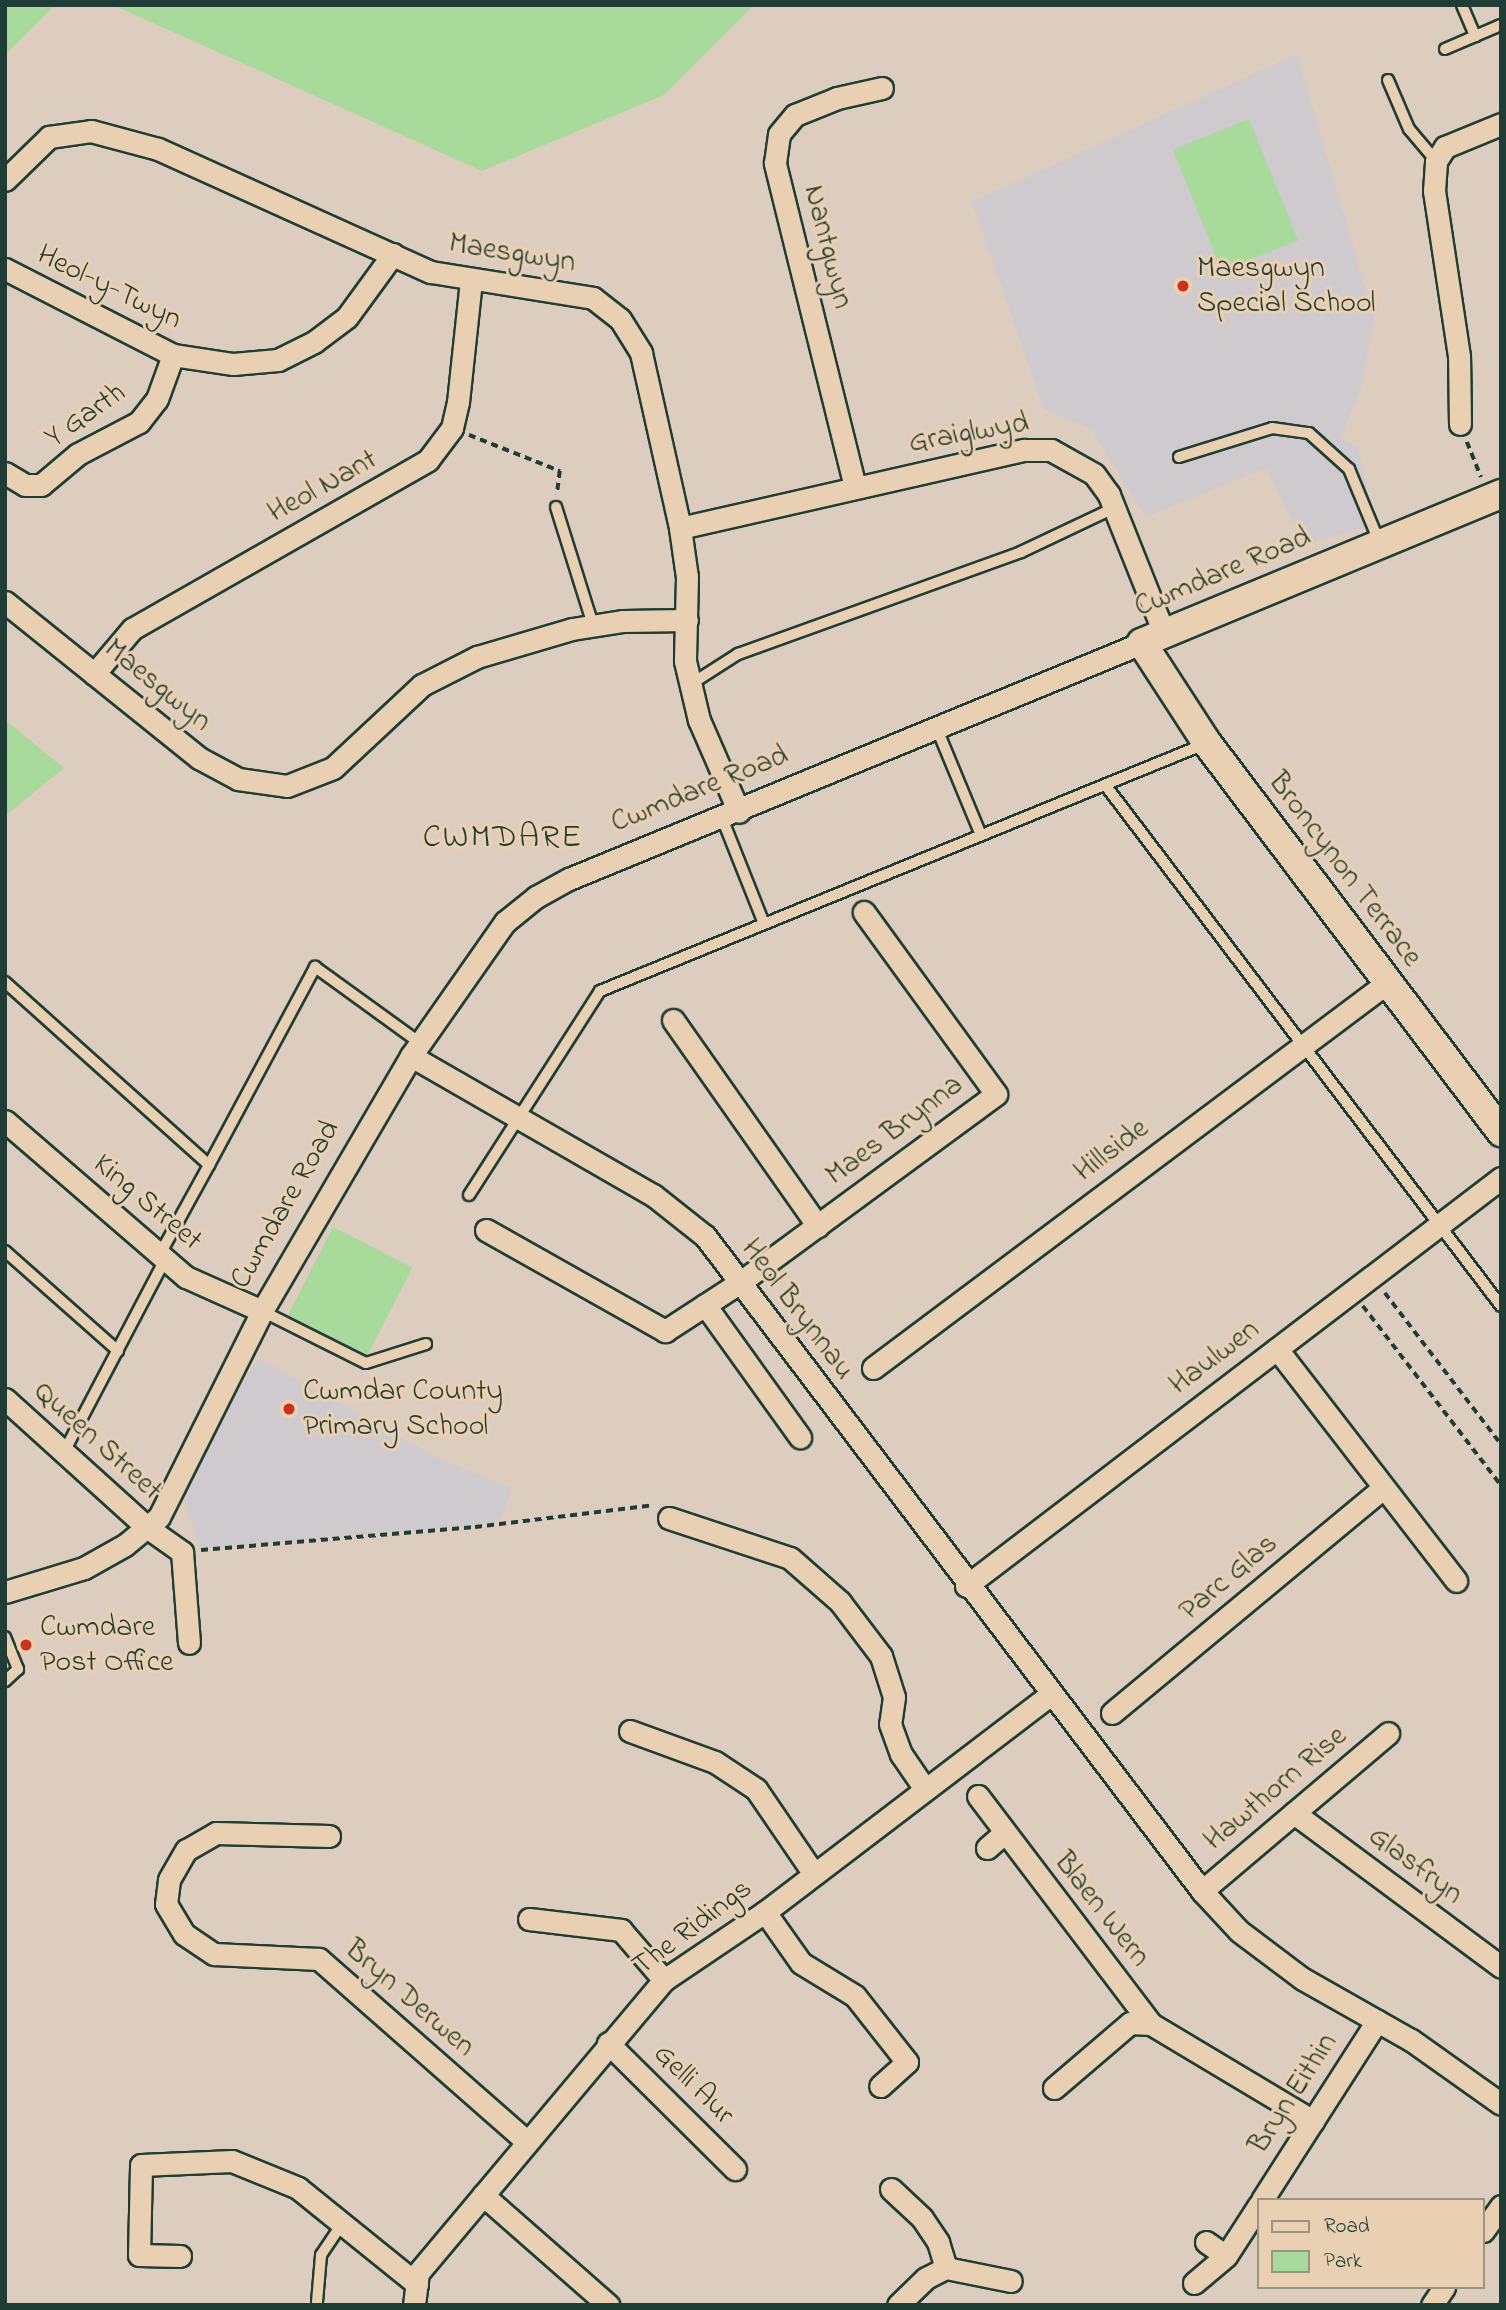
<!DOCTYPE html>
<style>
body{margin:0}
#map{position:relative;width:1506px;height:2310px;overflow:hidden;background:#ddcdbe;font-family:"Indie Flower",sans-serif}
div>[style]{position:absolute}
[style*='--x']{left:calc(var(--x)*1px);top:calc(var(--y)*1px);width:calc(var(--w)*1px);rotate:calc(var(--a)*1deg)}
.built>*{inset:0;background:#cecacd}
.green>*{inset:0;background:#a8da9b;transform-origin:0 0}
.path>*{height:3.5px;margin-top:-1.75px;transform-origin:0;background:repeating-linear-gradient(90deg,#1f3d34 0 7px,transparent 0 12px)}
.roads{filter:drop-shadow(2px 0 #1f3d34) drop-shadow(-2px 0 #1f3d34) drop-shadow(0 2px #1f3d34) drop-shadow(0 -2px #1f3d34)}
.lane>*{height:10px;margin:-5px;padding:0 5px;transform-origin:5px;border-radius:5px;background:#ead0b2}
.street>*{height:21px;margin:-10.5px;padding:0 10.5px;transform-origin:10.5px;border-radius:10.5px;background:#ead0b2}
.secondary>*{height:28px;margin:-14px;padding:0 14px;transform-origin:14px;border-radius:14px;background:#ead0b2}
.dots>*{width:19px;height:19px;translate:-50% -50%;box-sizing:border-box;border:4px solid #ead0b2;border-radius:50%}
span{translate:-50% -50%;white-space:nowrap;text-align:center;line-height:1.15;-webkit-text-stroke:6px #ead0b2;paint-order:stroke}
.street-label{font-size:30px;color:#1f3d34}
.poi-label{font-size:30px;color:#1f3d34}
.left{translate:0 -50%;text-align:left}
.quarter-label{font-size:33px;color:#1f3d34;letter-spacing:2px}
.frame{position:absolute;inset:0;border:7px solid #1f3d34;pointer-events:none}
.legend{position:absolute;left:1257px;top:2198px;width:228px;height:91px;box-sizing:border-box;background:#ead0b2;border:2px solid #999580;margin:0;padding:9px 12px;list-style:none;font-size:21px;color:#1f3d34}
.legend li{display:flex;align-items:center;gap:14px;height:35px}
.legend b{width:35px;border:2px solid #999580}
</style>
<div id="map">
<div class="built">
<div style="clip-path:polygon(1297px 54px,1374px 318px,1363px 382px,1341px 439px,1358px 447px,1374px 524px,1305px 545px,1266px 468px,1145px 517px,1092px 430px,1044px 409px,972px 202px)"></div>
<div style="clip-path:polygon(258px 1358px,442px 1460px,512px 1488px,500px 1522px,200px 1549px,180px 1487px)"></div>
</div>
<div class="green">
<div style="clip-path:polygon(5px 5px,55px 5px,5px 55px)"></div>
<div style="clip-path:polygon(113px 5px,754px 5px,664px 95px,482px 171px)"></div>
<div style="left:1249px;top:119px;width:131px;height:82px;rotate:68deg"></div>
<div style="clip-path:polygon(5px 720px,64px 768px,5px 816px)"></div>
<div style="left:333px;top:1227px;width:89px;height:100px;rotate:27deg"></div>
</div>
<div class="path">
<div style="--x:469;--y:435;--w:98;--a:21.6"></div>
<div style="--x:560;--y:471;--w:24;--a:97"></div>
<div style="--x:1467;--y:442;--w:38;--a:68"></div>
<div style="--x:1385;--y:1293;--w:190;--a:52.5"></div>
<div style="--x:1363;--y:1306;--w:226;--a:52.4"></div>
<div style="--x:201;--y:1550;--w:275;--a:-4.8"></div>
<div style="--x:475;--y:1527;--w:179;--a:-7"></div>
</div>
<div class="roads">
<div class="lane">
<div style="--x:1462;--y:5;--w:34;--a:67"></div>
<div style="--x:1445;--y:49;--w:61;--a:-23.2"></div>
<div style="--x:1388;--y:80;--w:53;--a:66.8"></div>
<div style="--x:1409;--y:129;--w:42;--a:49.8"></div>
<div style="--x:1179;--y:457;--w:97;--a:-17.3"></div>
<div style="--x:1272;--y:428;--w:37;--a:8"></div>
<div style="--x:1309;--y:433;--w:54;--a:42"></div>
<div style="--x:1349;--y:469;--w:81;--a:67.5"></div>
<div style="--x:556;--y:507;--w:124;--a:72.6"></div>
<div style="--x:691;--y:684;--w:56;--a:-32.6"></div>
<div style="--x:738;--y:654;--w:301;--a:-19.8"></div>
<div style="--x:1021;--y:552;--w:103;--a:-25.3"></div>
<div style="--x:937;--y:729;--w:115;--a:67.5"></div>
<div style="--x:1106;--y:786;--w:653;--a:52.78"></div>
<div style="--x:722;--y:818;--w:111;--a:68.3"></div>
<div style="--x:5;--y:982;--w:274;--a:41.9"></div>
<div style="--x:209;--y:1165;--w:104;--a:118.8"></div>
<div style="--x:209;--y:1165;--w:225;--a:-61.8"></div>
<div style="--x:315;--y:967;--w:130;--a:35.9"></div>
<div style="--x:469;--y:1195;--w:242;--a:-57.3"></div>
<div style="--x:600;--y:991;--w:656;--a:-22.22"></div>
<div style="--x:5;--y:1251;--w:151;--a:41.5"></div>
<div style="--x:262;--y:1311;--w:116;--a:26.6"></div>
<div style="--x:366;--y:1363;--w:63;--a:-17.6"></div>
<div style="--x:64;--y:1452;--w:217;--a:-62.3"></div>
<div style="--x:5;--y:1637;--w:35;--a:68"></div>
<div style="--x:18;--y:1669;--w:18;--a:137"></div>
<div style="--x:317;--y:2302;--w:47;--a:-85.1"></div>
<div style="--x:321;--y:2255;--w:37;--a:-56"></div>
</div>
<div class="street">
<div style="--x:5;--y:180;--w:62;--a:-44.3"></div>
<div style="--x:49;--y:137;--w:42;--a:-8.1"></div>
<div style="--x:91;--y:131;--w:69;--a:15"></div>
<div style="--x:158;--y:149;--w:299;--a:24.3"></div>
<div style="--x:431;--y:272;--w:164;--a:9.1"></div>
<div style="--x:593;--y:298;--w:34;--a:38"></div>
<div style="--x:620;--y:319;--w:40;--a:58"></div>
<div style="--x:641;--y:353;--w:179;--a:77.4"></div>
<div style="--x:680;--y:528;--w:49;--a:81.9"></div>
<div style="--x:687;--y:577;--w:84;--a:91.4"></div>
<div style="--x:685;--y:661;--w:61;--a:76.7"></div>
<div style="--x:699;--y:720;--w:100;--a:66.5"></div>
<div style="--x:5;--y:269;--w:189;--a:27.1"></div>
<div style="--x:173;--y:355;--w:61;--a:8.5"></div>
<div style="--x:233;--y:364;--w:45;--a:-5.1"></div>
<div style="--x:278;--y:360;--w:40;--a:-26.6"></div>
<div style="--x:314;--y:342;--w:41;--a:-37.1"></div>
<div style="--x:347;--y:317;--w:78;--a:-53.9"></div>
<div style="--x:1460;--y:424;--w:68;--a:-90.8"></div>
<div style="--x:1459;--y:356;--w:167;--a:-98.6"></div>
<div style="--x:1434;--y:191;--w:30;--a:-86"></div>
<div style="--x:1436;--y:161;--w:17;--a:-57"></div>
<div style="--x:1445;--y:147;--w:61;--a:-22.3"></div>
<div style="--x:5;--y:473;--w:23;--a:31"></div>
<div style="--x:25;--y:485;--w:16;--a:0"></div>
<div style="--x:41;--y:485;--w:48;--a:-40"></div>
<div style="--x:78;--y:454;--w:69;--a:-27.7"></div>
<div style="--x:139;--y:422;--w:29;--a:-52"></div>
<div style="--x:157;--y:399;--w:47;--a:-70"></div>
<div style="--x:855;--y:487;--w:334;--a:-103.9"></div>
<div style="--x:775;--y:163;--w:29;--a:-82"></div>
<div style="--x:779;--y:134;--w:25;--a:-50"></div>
<div style="--x:795;--y:115;--w:45;--a:-22"></div>
<div style="--x:837;--y:98;--w:46;--a:-12.5"></div>
<div style="--x:680;--y:528;--w:353;--a:-12.8"></div>
<div style="--x:1024;--y:450;--w:27;--a:0"></div>
<div style="--x:1051;--y:450;--w:49;--a:29.2"></div>
<div style="--x:1094;--y:474;--w:26;--a:54"></div>
<div style="--x:1109;--y:495;--w:149;--a:68.3"></div>
<div style="--x:5;--y:602;--w:249;--a:38.8"></div>
<div style="--x:199;--y:758;--w:44;--a:28.3"></div>
<div style="--x:238;--y:779;--w:49;--a:8.1"></div>
<div style="--x:287;--y:786;--w:49;--a:-21.4"></div>
<div style="--x:333;--y:768;--w:122;--a:-43"></div>
<div style="--x:422;--y:685;--w:62;--a:-27"></div>
<div style="--x:477;--y:657;--w:99;--a:-16.4"></div>
<div style="--x:572;--y:629;--w:52;--a:-8.9"></div>
<div style="--x:623;--y:621;--w:64;--a:-0.9"></div>
<div style="--x:94;--y:674;--w:59;--a:-49.8"></div>
<div style="--x:132;--y:629;--w:341;--a:-29.7"></div>
<div style="--x:428;--y:460;--w:40;--a:-53"></div>
<div style="--x:452;--y:428;--w:27;--a:-77"></div>
<div style="--x:458;--y:402;--w:123;--a:-83.9"></div>
<div style="--x:673;--y:1020;--w:252;--a:54.9"></div>
<div style="--x:411;--y:1056;--w:279;--a:29.9"></div>
<div style="--x:653;--y:1195;--w:66;--a:38.3"></div>
<div style="--x:705;--y:1236;--w:822;--a:52.81"></div>
<div style="--x:1202;--y:1891;--w:54;--a:47.2"></div>
<div style="--x:1239;--y:1931;--w:80;--a:36.9"></div>
<div style="--x:1303;--y:1979;--w:124;--a:29.5"></div>
<div style="--x:1411;--y:2040;--w:110;--a:35.4"></div>
<div style="--x:5;--y:1121;--w:239;--a:40.8"></div>
<div style="--x:186;--y:1277;--w:83;--a:24.1"></div>
<div style="--x:486;--y:1230;--w:206;--a:29.4"></div>
<div style="--x:665;--y:1331;--w:88;--a:-33"></div>
<div style="--x:739;--y:1283;--w:319;--a:-36.3"></div>
<div style="--x:996;--y:1094;--w:225;--a:-126"></div>
<div style="--x:705;--y:1305;--w:163;--a:54.3"></div>
<div style="--x:1277;--y:1349;--w:293;--a:52.3"></div>
<div style="--x:873;--y:1368;--w:644;--a:-36.85"></div>
<div style="--x:5;--y:1399;--w:193;--a:42.1"></div>
<div style="--x:148;--y:1528;--w:42;--a:35.2"></div>
<div style="--x:182;--y:1552;--w:91;--a:85.6"></div>
<div style="--x:669;--y:1518;--w:127;--a:18.3"></div>
<div style="--x:790;--y:1558;--w:67;--a:41.3"></div>
<div style="--x:840;--y:1602;--w:68;--a:52.8"></div>
<div style="--x:881;--y:1656;--w:43;--a:72.4"></div>
<div style="--x:894;--y:1697;--w:27;--a:98"></div>
<div style="--x:890;--y:1724;--w:32;--a:70"></div>
<div style="--x:901;--y:1754;--w:42;--a:55.6"></div>
<div style="--x:966;--y:1586;--w:673;--a:-37.33"></div>
<div style="--x:5;--y:1592;--w:83;--a:-16.9"></div>
<div style="--x:84;--y:1568;--w:47;--a:-29.3"></div>
<div style="--x:125;--y:1545;--w:44;--a:-39.5"></div>
<div style="--x:159;--y:1517;--w:230;--a:-63.4"></div>
<div style="--x:262;--y:1311;--w:295;--a:-59.7"></div>
<div style="--x:411;--y:1056;--w:164;--a:-55"></div>
<div style="--x:505;--y:922;--w:40;--a:-39"></div>
<div style="--x:536;--y:897;--w:38;--a:-29"></div>
<div style="--x:569;--y:879;--w:620;--a:-22.39"></div>
<div style="--x:1112;--y:1713;--w:352;--a:-39.7"></div>
<div style="--x:630;--y:1731;--w:90;--a:20"></div>
<div style="--x:715;--y:1762;--w:49;--a:33.4"></div>
<div style="--x:756;--y:1789;--w:103;--a:55.7"></div>
<div style="--x:978;--y:1796;--w:286;--a:52.8"></div>
<div style="--x:1294;--y:1813;--w:258;--a:36.6"></div>
<div style="--x:329;--y:1836;--w:113;--a:-178.5"></div>
<div style="--x:216;--y:1833;--w:34;--a:150"></div>
<div style="--x:186;--y:1850;--w:34;--a:120"></div>
<div style="--x:169;--y:1880;--w:24;--a:97"></div>
<div style="--x:166;--y:1904;--w:35;--a:59"></div>
<div style="--x:184;--y:1934;--w:36;--a:34"></div>
<div style="--x:214;--y:1954;--w:105;--a:2.7"></div>
<div style="--x:319;--y:1959;--w:277;--a:41.3"></div>
<div style="--x:987;--y:1848;--w:23;--a:-41"></div>
<div style="--x:1202;--y:1891;--w:244;--a:-40.3"></div>
<div style="--x:765;--y:1912;--w:62;--a:54.8"></div>
<div style="--x:801;--y:1963;--w:63;--a:31.4"></div>
<div style="--x:855;--y:1996;--w:84;--a:51.8"></div>
<div style="--x:907;--y:2062;--w:36;--a:138"></div>
<div style="--x:529;--y:1919;--w:93;--a:6.8"></div>
<div style="--x:621;--y:1930;--w:66;--a:49.3"></div>
<div style="--x:608;--y:2043;--w:179;--a:44.8"></div>
<div style="--x:1054;--y:2088;--w:100;--a:-40.5"></div>
<div style="--x:1130;--y:2023;--w:21;--a:3"></div>
<div style="--x:1151;--y:2024;--w:189;--a:30.9"></div>
<div style="--x:891;--y:2189;--w:42;--a:43.1"></div>
<div style="--x:922;--y:2218;--w:29;--a:56"></div>
<div style="--x:938;--y:2242;--w:27;--a:73"></div>
<div style="--x:946;--y:2268;--w:66;--a:11.3"></div>
<div style="--x:483;--y:2195;--w:167;--a:41.3"></div>
<div style="--x:1262;--y:2200;--w:213;--a:-57.3"></div>
<div style="--x:1483;--y:2231;--w:31;--a:-54"></div>
<div style="--x:1206;--y:2242;--w:24;--a:35"></div>
<div style="--x:180;--y:2256;--w:41;--a:-178.6"></div>
<div style="--x:139;--y:2255;--w:90;--a:-88.7"></div>
<div style="--x:141;--y:2165;--w:91;--a:-2.5"></div>
<div style="--x:232;--y:2161;--w:71;--a:22.2"></div>
<div style="--x:298;--y:2188;--w:153;--a:38.9"></div>
<div style="--x:1194;--y:2283;--w:42;--a:-40.2"></div>
<div style="--x:1226;--y:2256;--w:61;--a:-57.1"></div>
<div style="--x:414;--y:2305;--w:32;--a:-83"></div>
<div style="--x:418;--y:2273;--w:383;--a:-50"></div>
<div style="--x:664;--y:1980;--w:122;--a:-34"></div>
<div style="--x:765;--y:1912;--w:358;--a:-37.3"></div>
<div style="--x:898;--y:2305;--w:39;--a:-44"></div>
<div style="--x:926;--y:2278;--w:22;--a:-27"></div>
<div style="--x:1432;--y:2305;--w:22;--a:-56"></div>
</div>
<div class="secondary">
<div style="--x:1501;--y:494;--w:389;--a:157.5"></div>
<div style="--x:1142;--y:643;--w:119;--a:57"></div>
<div style="--x:1207;--y:743;--w:488;--a:52.9"></div>
</div>
</div>
<div class="dots">
<div style="left:1183px;top:286px;background:#c8321e"></div>
<div style="left:289px;top:1409px;background:#c8321e"></div>
<div style="left:26px;top:1645px;background:#c8321e"></div>
</div>
<div class="street-label">
<span style="left:827px;top:247px;rotate:76deg">Nantgwyn</span>
<span style="left:512px;top:254px;rotate:9deg">Maesgwyn</span>
<span style="left:109px;top:288px;rotate:26deg">Heol-y-Twyn</span>
<span style="left:86px;top:416px;rotate:-35deg">Y Garth</span>
<span style="left:969px;top:434px;rotate:-10deg">Graiglwyd</span>
<span style="left:323px;top:487px;rotate:-29deg">Heol Nant</span>
<span style="left:1223px;top:573px;rotate:-23deg">Cwmdare Road</span>
<span style="left:157px;top:686px;rotate:39deg">Maesgwyn</span>
<span style="left:700px;top:790px;rotate:-22deg">Cwmdare Road</span>
<span style="left:1344px;top:870px;rotate:53deg">Broncynon Terrace</span>
<span style="left:895px;top:1131px;rotate:-37deg">Maes Brynna</span>
<span style="left:1112px;top:1151px;rotate:-37deg">Hillside</span>
<span style="left:147px;top:1203px;rotate:40deg">King Street</span>
<span style="left:286px;top:1205px;rotate:-60deg">Cwmdare Road</span>
<span style="left:797px;top:1310px;rotate:53deg">Heol Brynnau</span>
<span style="left:1215px;top:1358px;rotate:-37deg">Haulwen</span>
<span style="left:97px;top:1442px;rotate:42deg">Queen Street</span>
<span style="left:1229px;top:1578px;rotate:-40deg">Parc Glas</span>
<span style="left:1276px;top:1789px;rotate:-40deg">Hawthorn Rise</span>
<span style="left:1415px;top:1866px;rotate:37deg">Glasfryn</span>
<span style="left:1101px;top:1910px;rotate:52deg">Blaen Wern</span>
<span style="left:693px;top:1928px;rotate:-37deg">The Ridings</span>
<span style="left:409px;top:1999px;rotate:41deg">Bryn Derwen</span>
<span style="left:693px;top:2085px;rotate:45deg">Gelli Aur</span>
<span style="left:1294px;top:2094px;rotate:-57deg">Bryn Eithin</span>
</div>
<div class="poi-label">
<span class="left" style="left:1197px;top:286px">Maesgwyn<br>Special School</span>
<span class="left" style="left:303px;top:1409px">Cwmdar County<br>Primary School</span>
<span class="left" style="left:40px;top:1645px">Cwmdare<br>Post Office</span>
</div>
<div class="quarter-label">
<span style="left:503px;top:839px">CWMDARE</span>
</div>
<div class="frame"></div>
<ul class="legend">
<li><b style="height:9px;background:#ead0b2"></b>Road</li>
<li><b style="height:19px;background:#a8da9b"></b>Park</li>
</ul>
</div>
